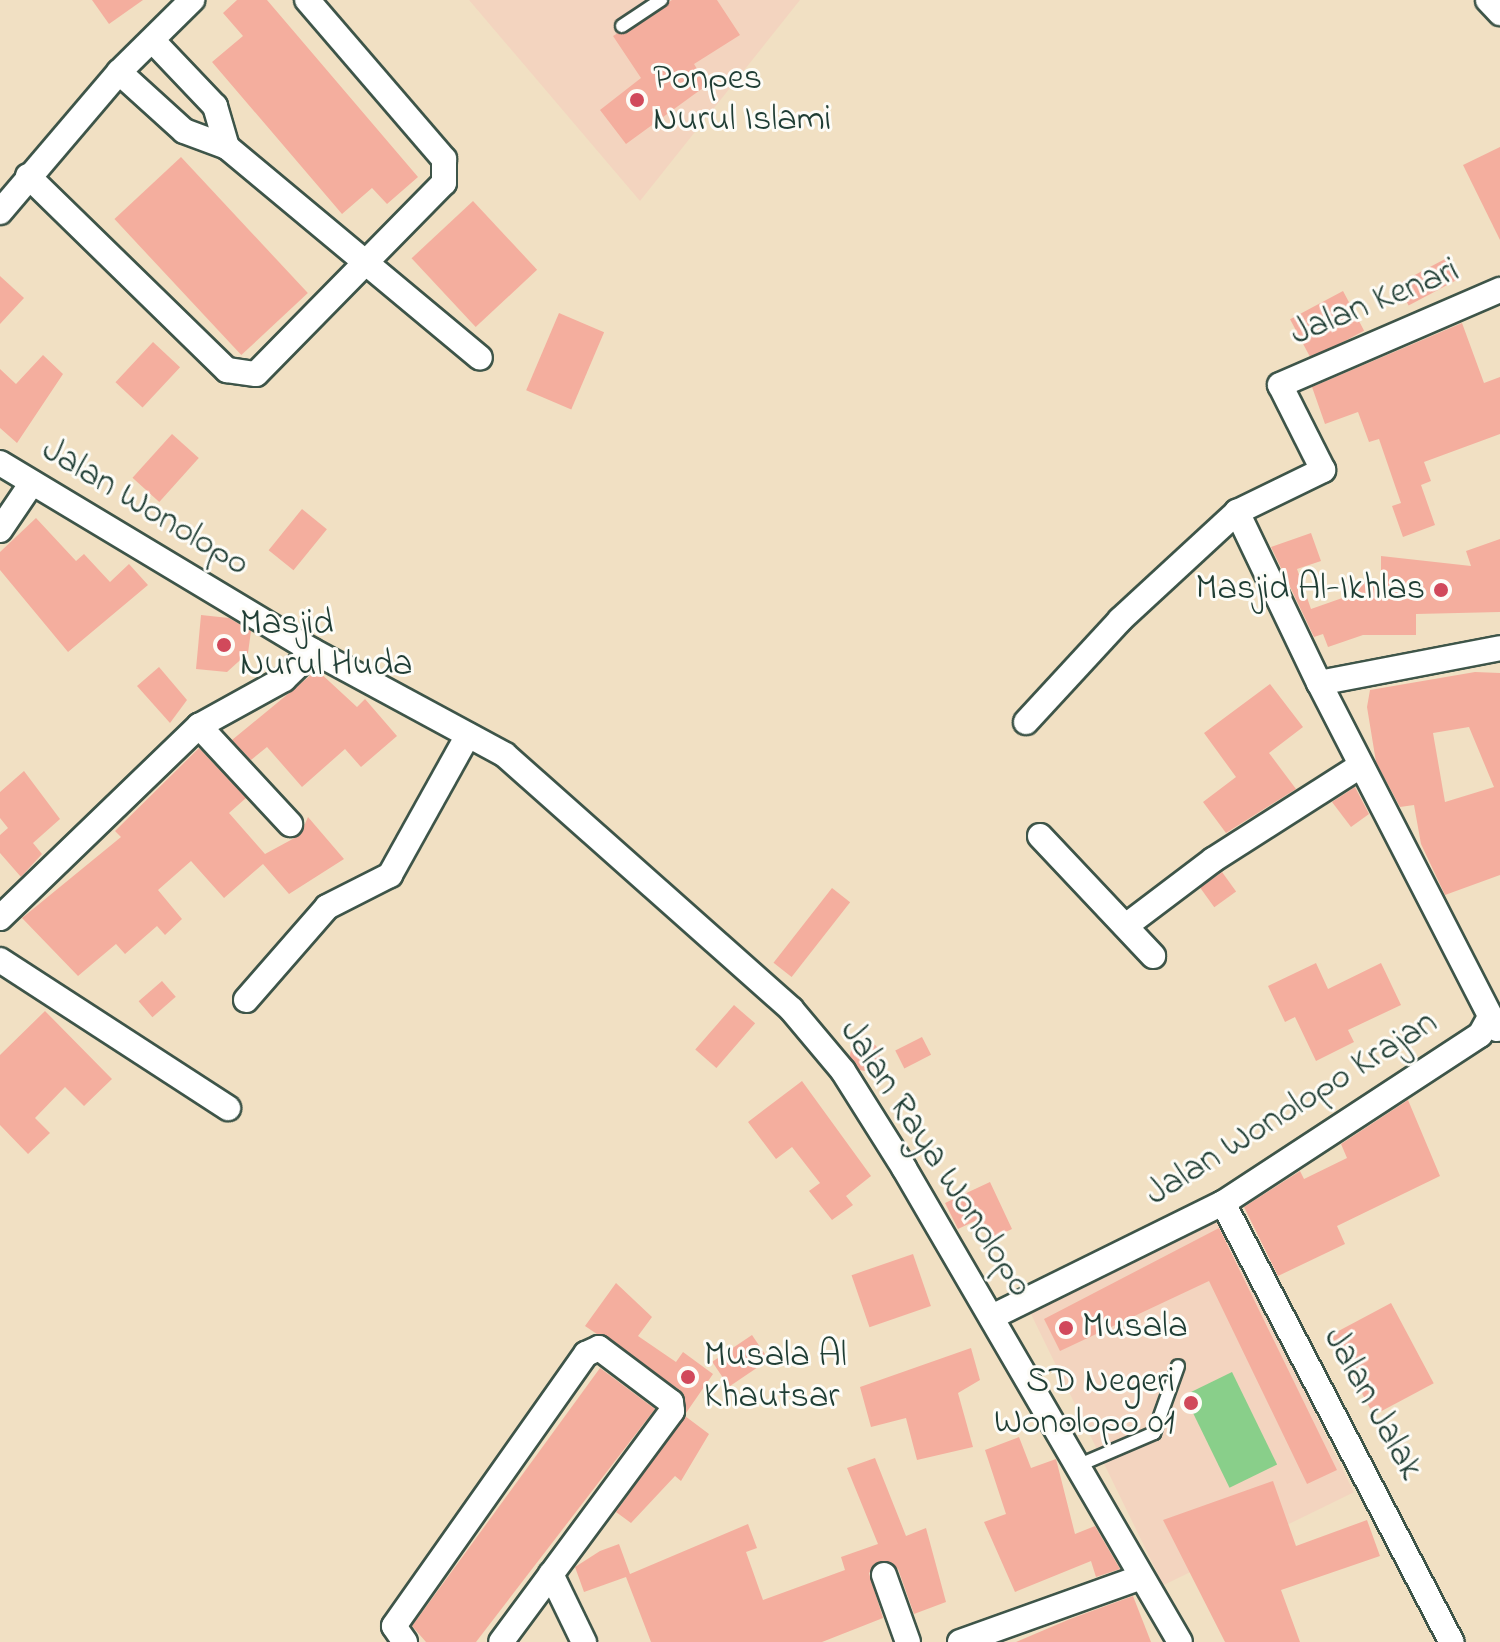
<!DOCTYPE html>
<style>
body{margin:0}
#map{position:relative;width:1500px;height:1642px;overflow:hidden;background:#f1e0c3;font-family:"Indie Flower",sans-serif}
div>[style]{position:absolute}
[style*='--x']{left:calc(var(--x)*1px);top:calc(var(--y)*1px);width:calc(var(--w)*1px);rotate:calc(var(--a)*1deg)}
.built>*{inset:0;background:#f3d4bf;transform-origin:0 0}
.green>*{inset:0;background:#89cf8a;transform-origin:0 0}
.building>*{inset:0;background:#f4ae9e;transform-origin:0 0}
.round{border-radius:50%}
.roads{filter:drop-shadow(2px 0 #3e5549) drop-shadow(-2px 0 #3e5549) drop-shadow(0 2px #3e5549) drop-shadow(0 -2px #3e5549)}
.service>*{height:12px;margin:-6px;padding:0 6px;transform-origin:6px;border-radius:6px;background:#fff}
.minor>*{height:24px;margin:-12px;padding:0 12px;transform-origin:12px;border-radius:12px;background:#fff}
.dots>*{width:22px;height:22px;translate:-50% -50%;box-sizing:border-box;border:4px solid #fdfcf7;border-radius:50%}
span{translate:-50% -50%;white-space:nowrap;text-align:center;line-height:1.15;-webkit-text-stroke:6px #fdfcf7;paint-order:stroke}
.poi-label{font-size:36px;color:#1f3d34}
.left{translate:0 -50%;text-align:left}
.right{translate:-100% -50%;text-align:right}
.street-label{font-size:36px;color:#1f3d34}
</style>
<div id="map">
<div class="built">
<div style="clip-path:polygon(469px 0,800px 0,640px 201px)"></div>
<div style="left:1221px;top:1220px;width:303px;height:212px;rotate:64deg"></div>
</div>
<div class="green">
<div style="left:1232px;top:1372px;width:103px;height:53px;rotate:64deg"></div>
</div>
<div class="building">
<div style="clip-path:polygon(92px 0,143px 0,109px 24px)"></div>
<div style="clip-path:polygon(237px 0,267px 0,418px 177px,387px 204px,372px 188px,342px 214px,212px 62px,243px 36px,223px 13px)"></div>
<div style="clip-path:polygon(672px 0,717px 0,740px 35px,694px 64px,707px 85px,626px 144px,600px 110px,641px 78px,613px 36px)"></div>
<div style="clip-path:polygon(1500px 147px,1500px 240px,1463px 165px)"></div>
<div style="left:181px;top:157px;width:186px;height:91px;rotate:47deg"></div>
<div style="left:473px;top:201px;width:94px;height:84px;rotate:47deg"></div>
<div style="left:1445px;top:259px;width:24px;height:54px;rotate:62deg"></div>
<div style="clip-path:polygon(0 276px,24px 298px,0 324px)"></div>
<div style="left:1343px;top:291px;width:45px;height:60px;rotate:62deg"></div>
<div style="left:559px;top:313px;width:49px;height:84px;rotate:23deg"></div>
<div style="clip-path:polygon(1462px 323px,1484px 383px,1500px 377px,1500px 434px,1424px 462px,1431px 481px,1421px 485px,1435px 525px,1403px 537px,1392px 506px,1401px 503px,1379px 439px,1369px 442px,1358px 412px,1325px 424px,1312px 387px)"></div>
<div style="left:153px;top:342px;width:37px;height:55px;rotate:43deg"></div>
<div style="clip-path:polygon(43px 355px,63px 374px,17px 443px,0 428px,0 369px,16px 384px)"></div>
<div style="left:172px;top:434px;width:36px;height:59px;rotate:42deg"></div>
<div style="left:302px;top:509px;width:32px;height:53px;rotate:39deg"></div>
<div style="clip-path:polygon(36px 518px,76px 561px,84px 554px,110px 582px,129px 564px,148px 585px,68px 652px,0 570px,0 552px)"></div>
<div style="clip-path:polygon(1311px 533px,1321px 561px,1297px 569px,1311px 609px,1348px 596px,1348px 582px,1381px 582px,1381px 556px,1471px 566px,1466px 551px,1500px 539px,1500px 612px,1416px 614px,1416px 635px,1363px 635px,1328px 647px,1323px 634px,1314px 637px,1271px 547px)"></div>
<div style="clip-path:polygon(201px 615px,229px 618px,251px 631px,248px 653px,227px 672px,196px 669px)"></div>
<div style="clip-path:polygon(159px 667px,187px 700px,170px 723px,137px 686px)"></div>
<div style="clip-path:polygon(317px 670px,357px 707px,365px 699px,397px 736px,361px 767px,345px 749px,302px 787px,267px 747px,251px 760px,232px 740px)"></div>
<div style="clip-path:polygon(evenodd,1475px 672px,1500px 673px,1500px 875px,1445px 895px,1421px 844px,1414px 805px,1400px 807px,1376px 762px,1367px 707px,1370px 690px,1475px 672px,1469px 727px,1494px 787px,1445px 802px,1433px 733px,1469px 727px)"></div>
<div style="clip-path:polygon(1270px 684px,1303px 727px,1269px 753px,1296px 789px,1226px 833px,1203px 802px,1236px 777px,1204px 733px)"></div>
<div style="clip-path:polygon(199px 748px,246px 798px,229px 813px,265px 854px,300px 835px,308px 817px,344px 859px,289px 894px,263px 864px,224px 898px,191px 861px,158px 890px,182px 919px,165px 935px,157px 926px,125px 954px,116px 944px,78px 976px,22px 918px,121px 837px,115px 831px)"></div>
<div style="clip-path:polygon(24px 771px,60px 819px,33px 843px,42px 854px,21px 877px,0 853px,0 835px,8px 828px,0 818px,0 792px)"></div>
<div style="clip-path:polygon(1355px 787px,1369px 814px,1351px 827px,1332px 802px)"></div>
<div style="left:1222px;top:872px;width:24px;height:27px;rotate:54deg"></div>
<div style="left:832px;top:888px;width:23px;height:95px;rotate:38deg"></div>
<div style="clip-path:polygon(1316px 963px,1328px 989px,1381px 963px,1401px 1005px,1348px 1030px,1354px 1042px,1316px 1061px,1295px 1017px,1285px 1022px,1268px 986px)"></div>
<div style="left:162px;top:981px;width:21px;height:31px;rotate:49deg"></div>
<div style="left:734px;top:1005px;width:28px;height:59px;rotate:41deg"></div>
<div style="clip-path:polygon(45px 1011px,112px 1079px,84px 1106px,65px 1087px,35px 1118px,50px 1133px,28px 1154px,0 1125px,0 1055px)"></div>
<div style="left:922px;top:1037px;width:20px;height:30px;rotate:63deg"></div>
<div class="round" style="left:850px;top:1041px;width:30px;height:30px"></div>
<div style="clip-path:polygon(802px 1081px,871px 1176px,846px 1196px,853px 1205px,832px 1220px,809px 1191px,820px 1183px,792px 1147px,776px 1159px,748px 1122px)"></div>
<div style="clip-path:polygon(1408px 1100px,1440px 1176px,1337px 1226px,1345px 1244px,1278px 1276px,1244px 1207px,1300px 1171px,1304px 1179px,1347px 1158px,1341px 1144px)"></div>
<div style="clip-path:polygon(990px 1182px,1012px 1229px,991px 1239px,981px 1218px,958px 1229px,945px 1203px)"></div>
<div style="clip-path:polygon(1219px 1228px,1337px 1470px,1307px 1484px,1209px 1281px,1060px 1351px,1044px 1319px)"></div>
<div style="left:913px;top:1254px;width:55px;height:65px;rotate:71deg"></div>
<div style="clip-path:polygon(616px 1283px,652px 1317px,638px 1336px,676px 1362px,683px 1352px,713px 1374px,686px 1413px,680px 1390px,585px 1326px)"></div>
<div style="left:1391px;top:1303px;width:91px;height:68px;rotate:62deg"></div>
<div style="left:752px;top:1335px;width:30px;height:48px;rotate:56deg"></div>
<div style="clip-path:polygon(971px 1348px,980px 1380px,958px 1393px,973px 1447px,917px 1460px,906px 1418px,871px 1427px,860px 1387px)"></div>
<div style="clip-path:polygon(600px 1368px,655px 1409px,476px 1642px,426px 1642px,412px 1626px)"></div>
<div style="clip-path:polygon(685px 1416px,709px 1434px,681px 1481px,675px 1476px,631px 1523px,616px 1512px)"></div>
<div style="clip-path:polygon(1019px 1437px,1031px 1468px,1056px 1459px,1075px 1534px,1095px 1526px,1120px 1569px,1096px 1577px,1091px 1561px,1015px 1592px,984px 1522px,1006px 1514px,985px 1450px)"></div>
<div style="clip-path:polygon(875px 1458px,906px 1536px,926px 1528px,946px 1602px,914px 1614px,898px 1569px,880px 1561px,869px 1573px,883px 1618px,822px 1642px,651px 1642px,626px 1577px,584px 1592px,575px 1567px,600px 1551px,619px 1544px,630px 1574px,748px 1524px,757px 1548px,746px 1552px,763px 1600px,845px 1570px,841px 1557px,878px 1544px,847px 1468px)"></div>
<div style="clip-path:polygon(1273px 1481px,1296px 1546px,1367px 1520px,1380px 1556px,1281px 1590px,1300px 1642px,1225px 1642px,1163px 1520px)"></div>
<div style="clip-path:polygon(1133px 1596px,1151px 1642px,1016px 1642px,1070px 1619px)"></div>
</div>
<div class="roads">
<div class="service">
<div style="--x:622;--y:26;--w:47;--a:-33.7"></div>
<div style="--x:1077;--y:1466;--w:84;--a:-23.2"></div>
<div style="--x:1154;--y:1433;--w:71;--a:-70.3"></div>
</div>
<div class="minor">
<div style="--x:1488;--y:0;--w:18;--a:47"></div>
<div style="--x:153;--y:41;--w:90;--a:46.4"></div>
<div style="--x:215;--y:106;--w:43;--a:73.7"></div>
<div style="--x:119;--y:72;--w:88;--a:42.2"></div>
<div style="--x:184;--y:131;--w:46;--a:20.4"></div>
<div style="--x:227;--y:147;--w:329;--a:39.8"></div>
<div style="--x:28;--y:176;--w:278;--a:44.3"></div>
<div style="--x:227;--y:370;--w:29;--a:8"></div>
<div style="--x:256;--y:374;--w:268;--a:-45.5"></div>
<div style="--x:444;--y:183;--w:24;--a:-90"></div>
<div style="--x:444;--y:159;--w:210;--a:-130.7"></div>
<div style="--x:0;--y:212;--w:184;--a:-49.6"></div>
<div style="--x:119;--y:72;--w:103;--a:-44.6"></div>
<div style="--x:0;--y:463;--w:365;--a:31"></div>
<div style="--x:313;--y:651;--w:218;--a:28.4"></div>
<div style="--x:505;--y:755;--w:383;--a:41.6"></div>
<div style="--x:791;--y:1009;--w:81;--a:50"></div>
<div style="--x:843;--y:1071;--w:115;--a:57.8"></div>
<div style="--x:904;--y:1168;--w:548;--a:59.79"></div>
<div style="--x:0;--y:530;--w:57;--a:-55.8"></div>
<div style="--x:1319;--y:683;--w:190;--a:-115.6"></div>
<div style="--x:1237;--y:512;--w:96;--a:-26"></div>
<div style="--x:1323;--y:470;--w:95;--a:-116.8"></div>
<div style="--x:1280;--y:385;--w:240;--a:-23.4"></div>
<div style="--x:1026;--y:722;--w:139;--a:-47.3"></div>
<div style="--x:1120;--y:620;--w:159;--a:-42.7"></div>
<div style="--x:199;--y:726;--w:134;--a:47.1"></div>
<div style="--x:1040;--y:836;--w:165;--a:46.7"></div>
<div style="--x:0;--y:918;--w:277;--a:-44"></div>
<div style="--x:199;--y:726;--w:97;--a:-28.9"></div>
<div style="--x:284;--y:679;--w:40;--a:-44"></div>
<div style="--x:1127;--y:925;--w:108;--a:-37.1"></div>
<div style="--x:1213;--y:860;--w:174;--a:-32.6"></div>
<div style="--x:0;--y:960;--w:272;--a:33"></div>
<div style="--x:246;--y:1000;--w:123;--a:-48.9"></div>
<div style="--x:327;--y:907;--w:71;--a:-26.9"></div>
<div style="--x:390;--y:875;--w:160;--a:-60.9"></div>
<div style="--x:1497;--y:1029;--w:389;--a:-117.2"></div>
<div style="--x:1319;--y:683;--w:184;--a:-10.9"></div>
<div style="--x:1223;--y:1203;--w:495;--a:62.5"></div>
<div style="--x:994;--y:1316;--w:255;--a:-26.3"></div>
<div style="--x:1223;--y:1203;--w:307;--a:-33.2"></div>
<div style="--x:1480;--y:1035;--w:21;--a:-61"></div>
<div style="--x:551;--y:1574;--w:76;--a:64.1"></div>
<div style="--x:884;--y:1575;--w:71;--a:70.3"></div>
<div style="--x:405;--y:1642;--w:19;--a:-125"></div>
<div style="--x:394;--y:1626;--w:333;--a:-54.8"></div>
<div style="--x:586;--y:1354;--w:14;--a:-25"></div>
<div style="--x:599;--y:1348;--w:90;--a:36.9"></div>
<div style="--x:671;--y:1402;--w:9;--a:84"></div>
<div style="--x:672;--y:1411;--w:287;--a:126.5"></div>
<div style="--x:960;--y:1642;--w:190;--a:-19.7"></div>
</div>
</div>
<div class="dots">
<div style="left:637px;top:100px;background:#d1495b"></div>
<div style="left:1441px;top:590px;background:#d1495b"></div>
<div style="left:224px;top:645px;background:#d1495b"></div>
<div style="left:1066px;top:1328px;background:#d1495b"></div>
<div style="left:688px;top:1377px;background:#d1495b"></div>
<div style="left:1191px;top:1403px;background:#d1495b"></div>
</div>
<div class="poi-label">
<span class="left" style="left:653px;top:100px">Ponpes<br>Nurul Islami</span>
<span class="right" style="left:1425px;top:590px">Masjid Al-Ikhlas</span>
<span class="left" style="left:240px;top:645px">Masjid<br>Nurul Huda</span>
<span class="left" style="left:1082px;top:1328px">Musala</span>
<span class="left" style="left:704px;top:1377px">Musala Al<br>Khautsar</span>
<span class="right" style="left:1175px;top:1403px">SD Negeri<br>Wonolopo 01</span>
</div>
<div class="street-label">
<span style="left:1375px;top:303px;rotate:-22deg">Jalan Kenari</span>
<span style="left:145px;top:508px;rotate:31deg">Jalan Wonolopo</span>
<span style="left:1292px;top:1109px;rotate:-32deg">Jalan Wonolopo Krajan</span>
<span style="left:935px;top:1159px;rotate:57deg">Jalan Raya Wonolopo</span>
<span style="left:1372px;top:1404px;rotate:61deg">Jalan Jalak</span>
</div>
</div>
